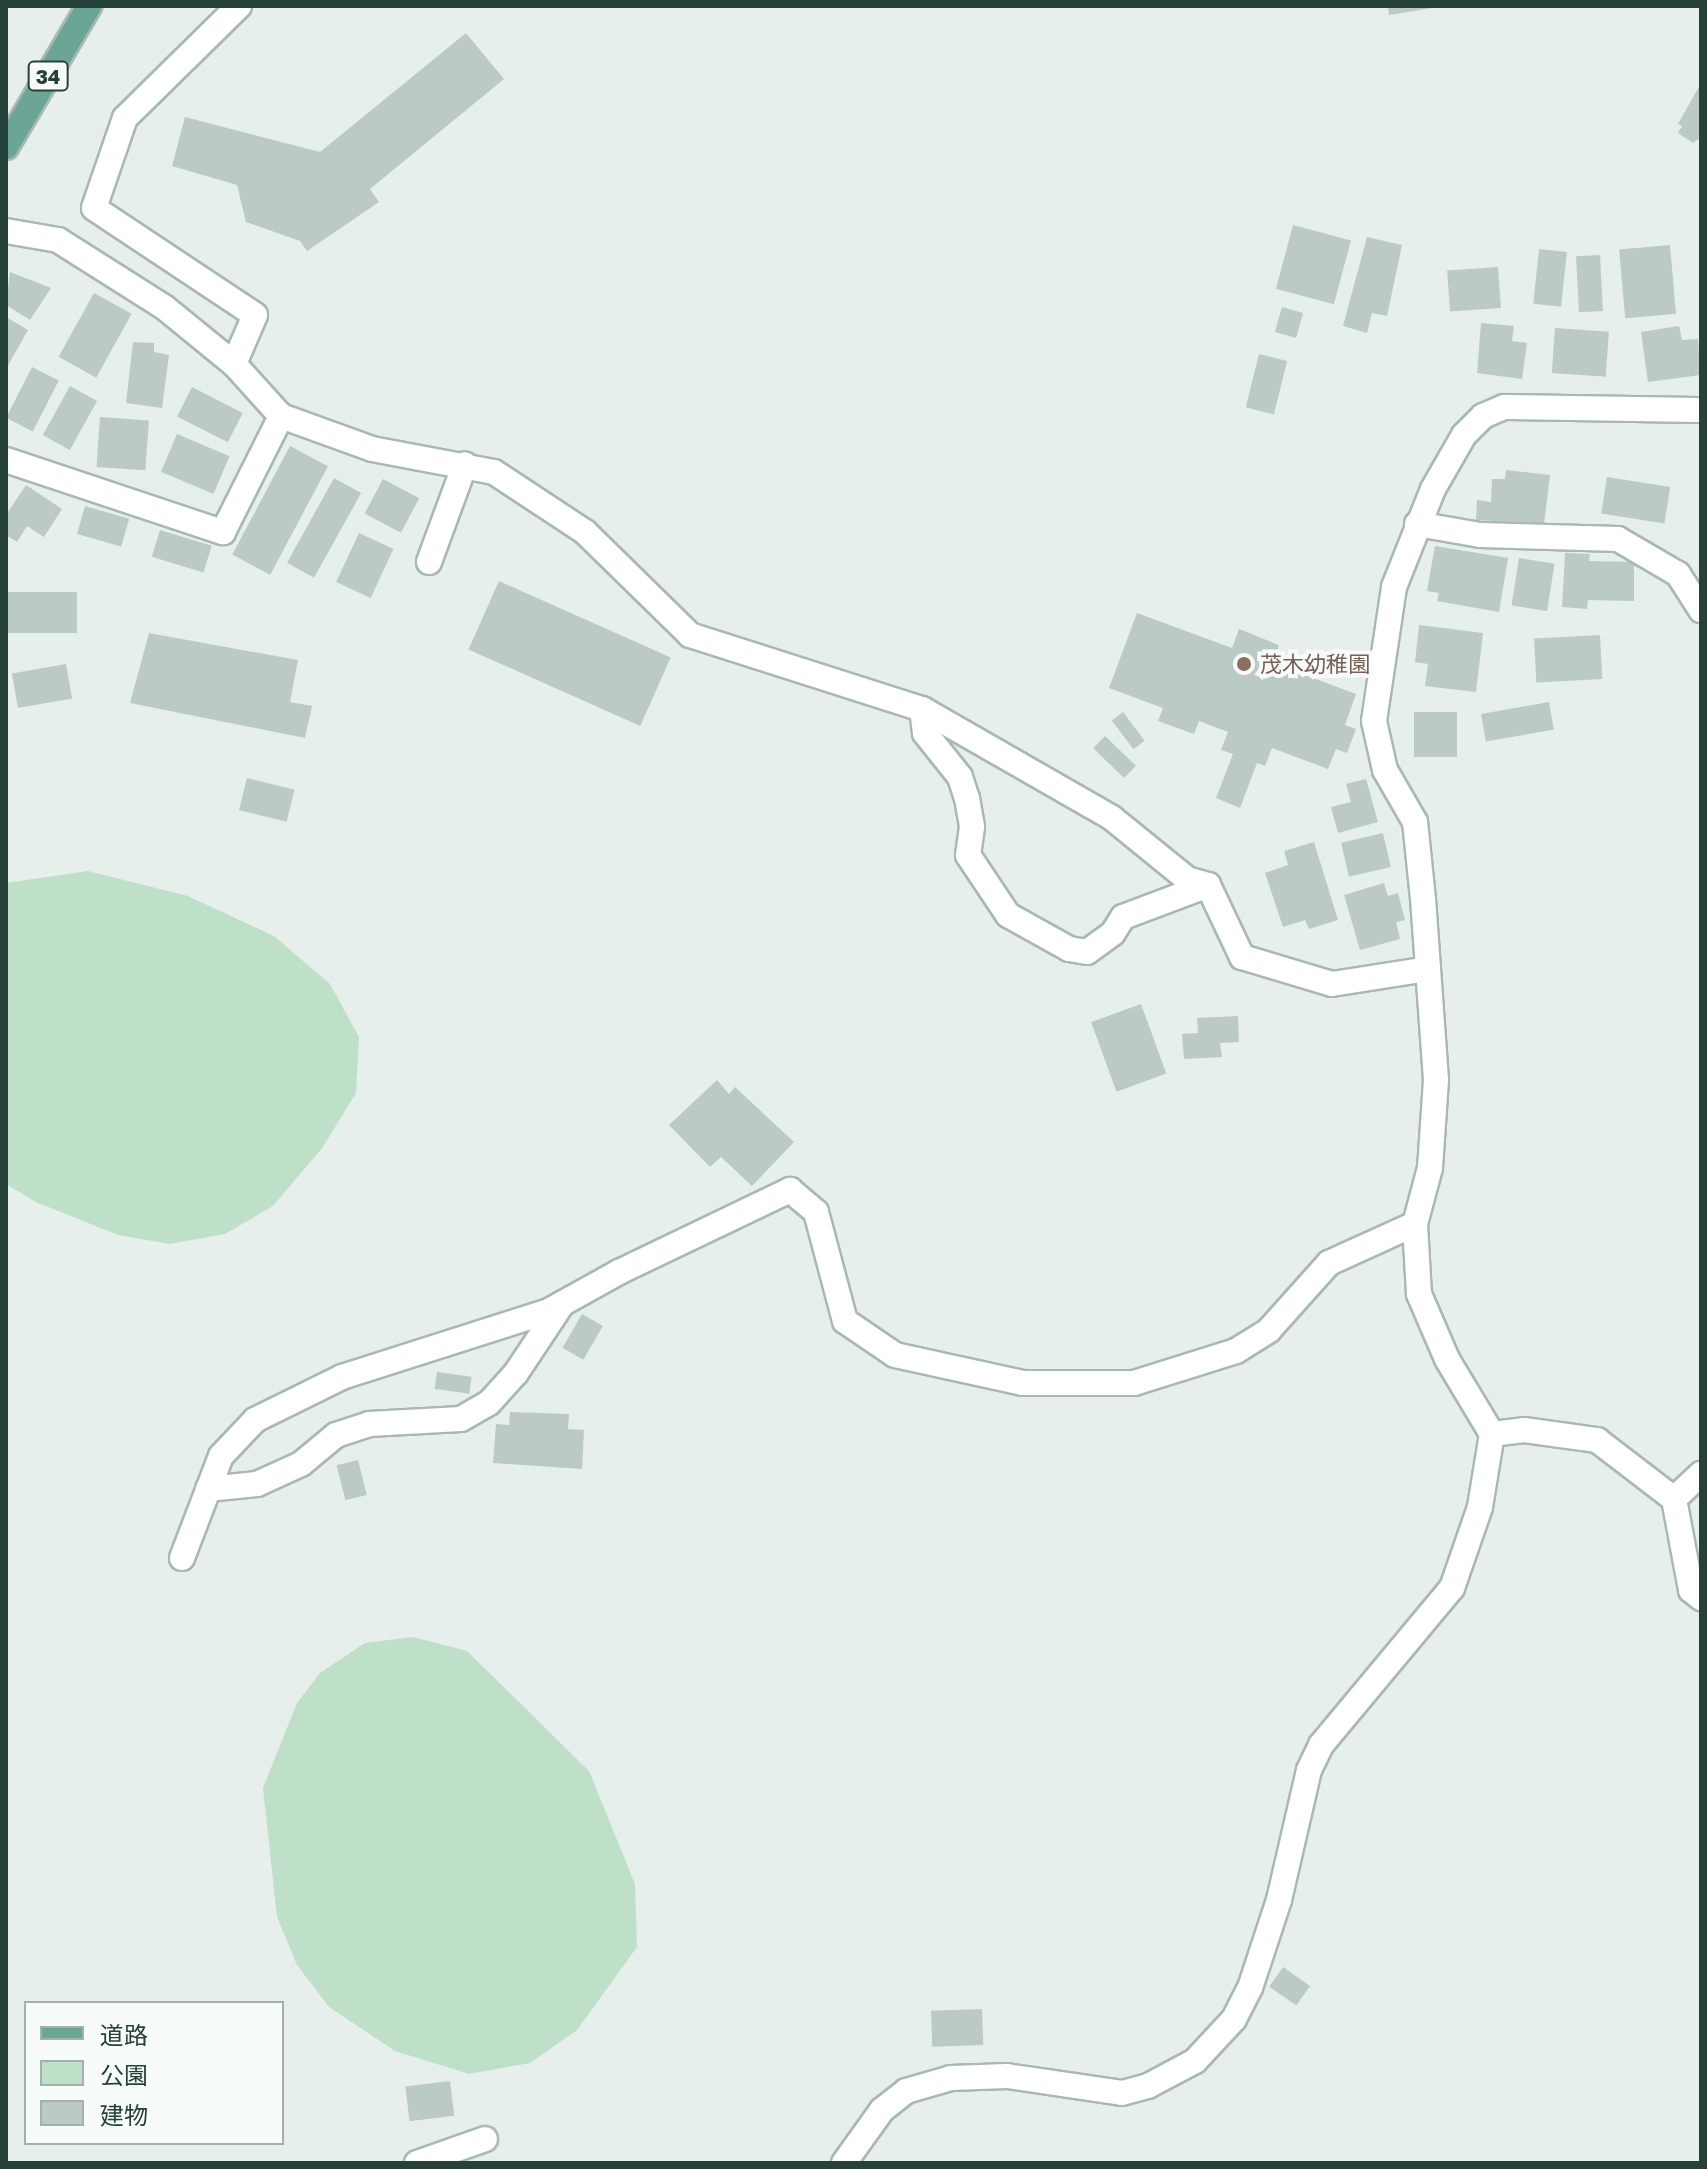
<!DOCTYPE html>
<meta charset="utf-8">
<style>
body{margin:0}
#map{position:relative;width:1707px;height:2169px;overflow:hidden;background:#e6efeb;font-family:"Golos Text","Noto Sans JP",sans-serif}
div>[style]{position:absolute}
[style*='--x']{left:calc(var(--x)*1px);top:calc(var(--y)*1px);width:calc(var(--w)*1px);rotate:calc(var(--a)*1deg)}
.green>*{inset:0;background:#bfe0c8}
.building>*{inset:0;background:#bbcac4;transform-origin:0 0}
.roads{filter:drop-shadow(2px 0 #a8b8b2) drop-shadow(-2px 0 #a8b8b2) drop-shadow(0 2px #a8b8b2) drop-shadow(0 -2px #a8b8b2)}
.service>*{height:24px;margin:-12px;padding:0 12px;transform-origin:12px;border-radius:12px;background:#fff}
.minor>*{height:24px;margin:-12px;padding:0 12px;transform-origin:12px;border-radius:12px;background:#fff}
.primary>*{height:24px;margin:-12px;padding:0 12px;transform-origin:12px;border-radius:12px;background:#6aa596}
.dots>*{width:22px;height:22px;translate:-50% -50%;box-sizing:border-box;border:4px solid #f7fbf9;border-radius:50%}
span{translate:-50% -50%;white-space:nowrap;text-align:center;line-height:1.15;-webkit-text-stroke:8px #f7fbf9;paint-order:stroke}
.shield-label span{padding:2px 6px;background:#f7fbf9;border:2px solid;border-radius:6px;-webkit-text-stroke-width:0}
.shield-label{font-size:20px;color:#24423a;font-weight:700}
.education-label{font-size:22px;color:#785e54}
.left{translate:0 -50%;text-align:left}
.frame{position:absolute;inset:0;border:8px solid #24423a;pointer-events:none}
.legend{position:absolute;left:24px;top:2001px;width:260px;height:144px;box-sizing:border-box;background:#f7fbf9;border:2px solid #a3b1ad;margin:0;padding:10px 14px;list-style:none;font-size:24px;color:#24423a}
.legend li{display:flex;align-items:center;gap:16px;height:40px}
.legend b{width:40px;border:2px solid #a3b1ad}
</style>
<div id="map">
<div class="green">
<div style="clip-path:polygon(88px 871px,188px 896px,274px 936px,330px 984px,359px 1037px,356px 1093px,323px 1147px,273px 1206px,225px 1234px,170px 1244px,118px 1235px,36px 1202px,6px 1184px,6px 883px)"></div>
<div style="clip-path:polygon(413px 1637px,467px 1651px,589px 1771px,635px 1884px,637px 1947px,577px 2030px,530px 2063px,469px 2074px,395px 2051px,329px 2007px,297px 1965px,277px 1917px,263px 1788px,297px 1703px,320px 1673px,365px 1643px)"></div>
</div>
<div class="building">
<div style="clip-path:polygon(1388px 6px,1432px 6px,1432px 8px,1389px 15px)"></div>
<div style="clip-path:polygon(466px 33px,504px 79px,370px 189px,379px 202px,307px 251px,300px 241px,246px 222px,237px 185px,172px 166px,185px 117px,320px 152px)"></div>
<div style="clip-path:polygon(1701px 83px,1701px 137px,1693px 143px,1678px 133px,1682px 126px,1678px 124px)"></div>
<div style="left:1293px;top:225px;width:60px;height:66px;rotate:15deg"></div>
<div style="clip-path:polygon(1367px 237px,1402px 245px,1387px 316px,1372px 313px,1367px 333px,1343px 326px)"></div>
<div style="left:1670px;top:245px;width:69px;height:51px;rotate:85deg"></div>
<div style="left:1539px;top:249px;width:28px;height:55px;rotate:6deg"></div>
<div style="left:1600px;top:255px;width:56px;height:24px;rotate:87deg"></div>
<div style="left:1498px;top:267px;width:41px;height:51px;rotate:86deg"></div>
<div style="clip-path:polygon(10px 272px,51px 288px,30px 320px,6px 305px)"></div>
<div style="left:94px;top:293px;width:43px;height:73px;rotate:29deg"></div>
<div style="left:1282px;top:307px;width:22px;height:26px;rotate:16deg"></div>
<div style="clip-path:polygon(6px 317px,28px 330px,6px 369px)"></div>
<div style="clip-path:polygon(1481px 323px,1514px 326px,1512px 341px,1527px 343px,1522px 379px,1477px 373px)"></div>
<div style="clip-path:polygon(1679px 326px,1682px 340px,1698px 339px,1701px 375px,1648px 382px,1641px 332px)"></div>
<div style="left:1555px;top:328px;width:54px;height:45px;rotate:4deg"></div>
<div style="clip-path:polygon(133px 342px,154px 343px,154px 352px,169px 355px,162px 408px,126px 403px)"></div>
<div style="left:1259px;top:354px;width:29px;height:55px;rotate:14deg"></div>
<div style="left:32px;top:367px;width:30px;height:57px;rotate:27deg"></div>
<div style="left:70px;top:386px;width:31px;height:56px;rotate:29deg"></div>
<div style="left:192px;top:387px;width:57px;height:33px;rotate:27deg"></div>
<div style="left:100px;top:417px;width:49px;height:50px;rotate:4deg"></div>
<div style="left:177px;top:434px;width:57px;height:41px;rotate:23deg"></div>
<div style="left:290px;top:446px;width:43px;height:123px;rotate:28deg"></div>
<div style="clip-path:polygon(1506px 470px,1550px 475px,1544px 524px,1476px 520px,1477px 500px,1491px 502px,1492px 479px,1505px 479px)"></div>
<div style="left:1607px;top:477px;width:64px;height:37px;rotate:9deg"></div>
<div style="left:334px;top:478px;width:31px;height:97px;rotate:29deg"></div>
<div style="left:383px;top:479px;width:41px;height:39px;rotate:28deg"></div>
<div style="clip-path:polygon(26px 485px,62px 509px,44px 537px,27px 526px,17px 542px,6px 535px,6px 515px)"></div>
<div style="left:85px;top:506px;width:46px;height:29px;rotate:16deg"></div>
<div style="left:160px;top:530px;width:54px;height:28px;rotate:17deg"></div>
<div style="left:359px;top:533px;width:38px;height:54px;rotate:25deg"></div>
<div style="clip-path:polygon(1435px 546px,1508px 558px,1499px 612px,1437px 601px,1439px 593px,1427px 591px)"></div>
<div style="clip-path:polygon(1565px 553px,1590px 554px,1589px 561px,1634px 562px,1634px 601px,1588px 600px,1587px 609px,1562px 607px)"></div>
<div style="left:1519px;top:558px;width:36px;height:48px;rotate:9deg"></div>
<div style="left:499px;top:581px;width:188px;height:75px;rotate:24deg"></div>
<div style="left:6px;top:592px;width:71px;height:41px"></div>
<div style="clip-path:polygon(1137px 613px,1232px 648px,1239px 629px,1279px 645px,1273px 663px,1356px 694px,1345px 725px,1356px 729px,1347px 753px,1336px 749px,1328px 769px,1272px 748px,1265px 766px,1257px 763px,1240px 808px,1216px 798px,1233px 754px,1221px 750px,1228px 732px,1199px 721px,1194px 734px,1158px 721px,1163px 708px,1109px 688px)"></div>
<div style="clip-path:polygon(1419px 625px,1483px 633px,1476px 692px,1425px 686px,1428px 664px,1415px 662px)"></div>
<div style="clip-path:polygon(149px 633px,298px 660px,290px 702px,312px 706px,305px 738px,130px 703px)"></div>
<div style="left:1600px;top:635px;width:44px;height:66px;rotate:87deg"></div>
<div style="left:66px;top:664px;width:35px;height:55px;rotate:80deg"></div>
<div style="left:1549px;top:702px;width:28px;height:69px;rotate:80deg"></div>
<div style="left:1123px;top:712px;width:36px;height:14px;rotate:53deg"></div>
<div style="left:1414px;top:712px;width:43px;height:45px"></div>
<div style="left:1105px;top:736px;width:43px;height:17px;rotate:44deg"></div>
<div style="left:247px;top:778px;width:49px;height:33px;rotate:14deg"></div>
<div style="clip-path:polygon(1366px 779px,1378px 822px,1338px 833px,1331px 807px,1351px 802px,1346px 784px)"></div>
<div style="left:1383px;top:833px;width:35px;height:43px;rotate:77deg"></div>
<div style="clip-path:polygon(1314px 842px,1338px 920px,1309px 929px,1305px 920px,1283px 927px,1265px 873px,1288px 865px,1284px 851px)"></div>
<div style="clip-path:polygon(1384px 883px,1388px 896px,1398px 893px,1405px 920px,1396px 922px,1400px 939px,1360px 950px,1344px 895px)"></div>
<div style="left:1141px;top:1004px;width:74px;height:53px;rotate:70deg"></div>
<div style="clip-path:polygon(1238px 1016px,1239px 1042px,1220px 1043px,1222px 1057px,1184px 1059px,1182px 1034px,1198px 1033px,1197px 1018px)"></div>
<div style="clip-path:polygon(717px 1080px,729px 1094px,735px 1087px,794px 1142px,752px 1186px,721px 1157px,710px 1167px,669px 1125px)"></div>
<div style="left:582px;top:1314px;width:24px;height:39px;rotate:30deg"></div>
<div style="left:437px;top:1372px;width:35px;height:17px;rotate:8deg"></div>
<div style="clip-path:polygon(510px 1412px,569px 1414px,568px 1429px,584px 1430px,582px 1469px,493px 1463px,496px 1424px,509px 1425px)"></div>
<div style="left:358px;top:1460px;width:36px;height:22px;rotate:76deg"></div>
<div style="left:1283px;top:1967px;width:33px;height:24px;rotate:35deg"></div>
<div style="left:982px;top:2009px;width:36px;height:51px;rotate:88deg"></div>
<div style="left:450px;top:2081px;width:35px;height:45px;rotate:83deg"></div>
</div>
<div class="roads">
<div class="service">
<div style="--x:234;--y:364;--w:53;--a:-66.8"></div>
<div style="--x:255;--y:315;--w:193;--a:-146.4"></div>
<div style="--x:94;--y:208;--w:95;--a:-71"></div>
<div style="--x:125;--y:118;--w:160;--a:-44.5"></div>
</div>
<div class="minor">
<div style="--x:6;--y:231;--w:53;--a:9.8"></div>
<div style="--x:58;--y:240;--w:125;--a:32.3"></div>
<div style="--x:164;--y:307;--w:90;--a:39.2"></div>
<div style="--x:234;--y:364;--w:70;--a:47.9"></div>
<div style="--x:281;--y:416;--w:97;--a:19.9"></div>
<div style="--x:372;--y:449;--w:124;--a:10.7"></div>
<div style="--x:494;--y:472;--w:109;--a:33.4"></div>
<div style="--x:585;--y:532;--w:147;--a:44.4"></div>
<div style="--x:690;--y:635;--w:244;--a:17.7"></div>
<div style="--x:922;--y:709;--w:219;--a:29.8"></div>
<div style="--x:1112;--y:818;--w:97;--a:39.1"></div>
<div style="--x:1187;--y:879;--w:22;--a:16"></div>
<div style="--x:1208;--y:885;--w:80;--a:64.7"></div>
<div style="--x:1242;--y:957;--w:94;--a:16.7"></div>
<div style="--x:1332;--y:984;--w:97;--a:-8.9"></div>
<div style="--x:6;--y:460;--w:229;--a:18.4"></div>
<div style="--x:223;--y:532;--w:130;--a:-63.4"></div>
<div style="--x:1417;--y:524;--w:64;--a:9.9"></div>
<div style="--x:1480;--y:535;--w:138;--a:1.7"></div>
<div style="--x:1618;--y:539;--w:69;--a:30.3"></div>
<div style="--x:1678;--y:574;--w:43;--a:57.4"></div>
<div style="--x:429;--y:562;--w:104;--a:-69.8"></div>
<div style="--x:922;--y:709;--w:24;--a:83"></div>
<div style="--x:925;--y:733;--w:56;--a:51.5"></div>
<div style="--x:960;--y:777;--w:22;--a:72"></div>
<div style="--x:967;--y:798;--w:29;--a:80"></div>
<div style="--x:972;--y:827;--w:28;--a:98"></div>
<div style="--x:968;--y:855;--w:72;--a:56.3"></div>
<div style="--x:1008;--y:915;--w:70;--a:29.1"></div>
<div style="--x:1069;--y:949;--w:18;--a:9"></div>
<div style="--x:1087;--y:952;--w:32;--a:-36"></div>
<div style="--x:1113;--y:933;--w:19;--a:-58"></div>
<div style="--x:1123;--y:917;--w:91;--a:-20.6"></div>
<div style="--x:1492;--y:1434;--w:32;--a:-7"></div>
<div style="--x:1524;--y:1430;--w:74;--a:7.8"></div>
<div style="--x:1597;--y:1440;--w:97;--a:37.5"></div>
<div style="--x:1674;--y:1499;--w:37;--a:-43"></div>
<div style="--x:208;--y:1489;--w:49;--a:-5.8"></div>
<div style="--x:257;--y:1484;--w:48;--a:-24.4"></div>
<div style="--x:301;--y:1464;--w:45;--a:-39.6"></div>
<div style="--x:336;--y:1435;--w:35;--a:-18"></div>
<div style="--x:369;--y:1424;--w:92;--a:-3.1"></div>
<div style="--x:461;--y:1419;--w:32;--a:-30"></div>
<div style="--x:489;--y:1403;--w:40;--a:-48"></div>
<div style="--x:516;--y:1373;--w:83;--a:-56.3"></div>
<div style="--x:1674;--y:1499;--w:93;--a:79.4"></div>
<div style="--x:1691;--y:1590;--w:13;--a:39"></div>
<div style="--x:182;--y:1558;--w:109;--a:-69.1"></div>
<div style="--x:221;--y:1456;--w:50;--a:-46.6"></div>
<div style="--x:255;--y:1420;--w:97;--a:-26.3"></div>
<div style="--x:342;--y:1377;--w:217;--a:-17.7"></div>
<div style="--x:549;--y:1311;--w:80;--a:-29.1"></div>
<div style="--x:619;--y:1272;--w:190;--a:-25.6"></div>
<div style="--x:790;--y:1190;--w:34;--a:40"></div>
<div style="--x:816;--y:1212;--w:113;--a:75.1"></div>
<div style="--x:845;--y:1321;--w:60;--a:34.2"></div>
<div style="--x:895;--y:1355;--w:131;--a:12.3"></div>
<div style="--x:1023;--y:1383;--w:111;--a:0"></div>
<div style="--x:1134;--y:1383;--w:107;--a:-17.4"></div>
<div style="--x:1236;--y:1351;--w:39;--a:-32"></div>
<div style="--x:1269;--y:1330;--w:90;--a:-48.2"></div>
<div style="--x:1329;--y:1263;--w:94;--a:-24.4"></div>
<div style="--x:417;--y:2163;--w:72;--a:-19.4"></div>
<div style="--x:844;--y:2163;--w:65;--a:-54.4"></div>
<div style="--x:882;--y:2110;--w:31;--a:-38"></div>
<div style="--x:906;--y:2091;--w:47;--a:-16.1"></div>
<div style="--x:951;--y:2078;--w:56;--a:-2"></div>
<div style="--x:1007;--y:2076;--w:116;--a:8.4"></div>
<div style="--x:1122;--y:2093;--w:27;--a:-15"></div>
<div style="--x:1148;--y:2086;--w:53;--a:-28"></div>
<div style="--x:1195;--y:2061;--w:57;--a:-47.1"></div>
<div style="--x:1234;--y:2019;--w:35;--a:-63"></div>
<div style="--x:1250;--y:1988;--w:93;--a:-71.8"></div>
<div style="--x:1279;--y:1900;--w:133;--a:-77"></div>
<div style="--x:1309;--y:1770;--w:28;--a:-64"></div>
<div style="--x:1321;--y:1745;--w:204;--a:-50.2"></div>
<div style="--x:1452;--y:1588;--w:86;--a:-70.9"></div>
<div style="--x:1480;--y:1507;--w:74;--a:-80.7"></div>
<div style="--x:1492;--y:1434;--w:87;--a:-121"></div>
<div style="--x:1447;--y:1359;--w:71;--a:-113.3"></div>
<div style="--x:1419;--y:1294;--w:70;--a:-93.3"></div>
<div style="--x:1415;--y:1224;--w:58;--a:-75"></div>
<div style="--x:1430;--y:1168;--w:88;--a:-86.1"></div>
<div style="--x:1436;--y:1080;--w:181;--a:-94.1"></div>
<div style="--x:1423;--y:899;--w:77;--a:-95.9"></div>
<div style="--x:1415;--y:822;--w:60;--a:-120"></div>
<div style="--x:1385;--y:770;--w:50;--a:-102.7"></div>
<div style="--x:1374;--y:721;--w:135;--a:-81.5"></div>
<div style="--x:1394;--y:587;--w:105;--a:-68.3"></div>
<div style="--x:1433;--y:489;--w:62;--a:-60.1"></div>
<div style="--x:1464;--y:435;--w:27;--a:-45"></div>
<div style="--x:1483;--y:416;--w:23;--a:-23"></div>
<div style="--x:1504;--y:407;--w:197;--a:0.9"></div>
</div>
<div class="primary">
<div style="--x:6;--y:147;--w:164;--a:-59.5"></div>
</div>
</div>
<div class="dots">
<div style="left:1244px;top:664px;background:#8d6e63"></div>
</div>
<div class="shield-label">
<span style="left:48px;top:76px">34</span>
</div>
<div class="education-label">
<span class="left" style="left:1260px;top:664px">茂木幼稚園</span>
</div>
<div class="frame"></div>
<ul class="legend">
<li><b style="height:10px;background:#6aa596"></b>道路</li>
<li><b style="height:22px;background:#bfe0c8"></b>公園</li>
<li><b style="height:22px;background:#bbcac4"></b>建物</li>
</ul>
</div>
